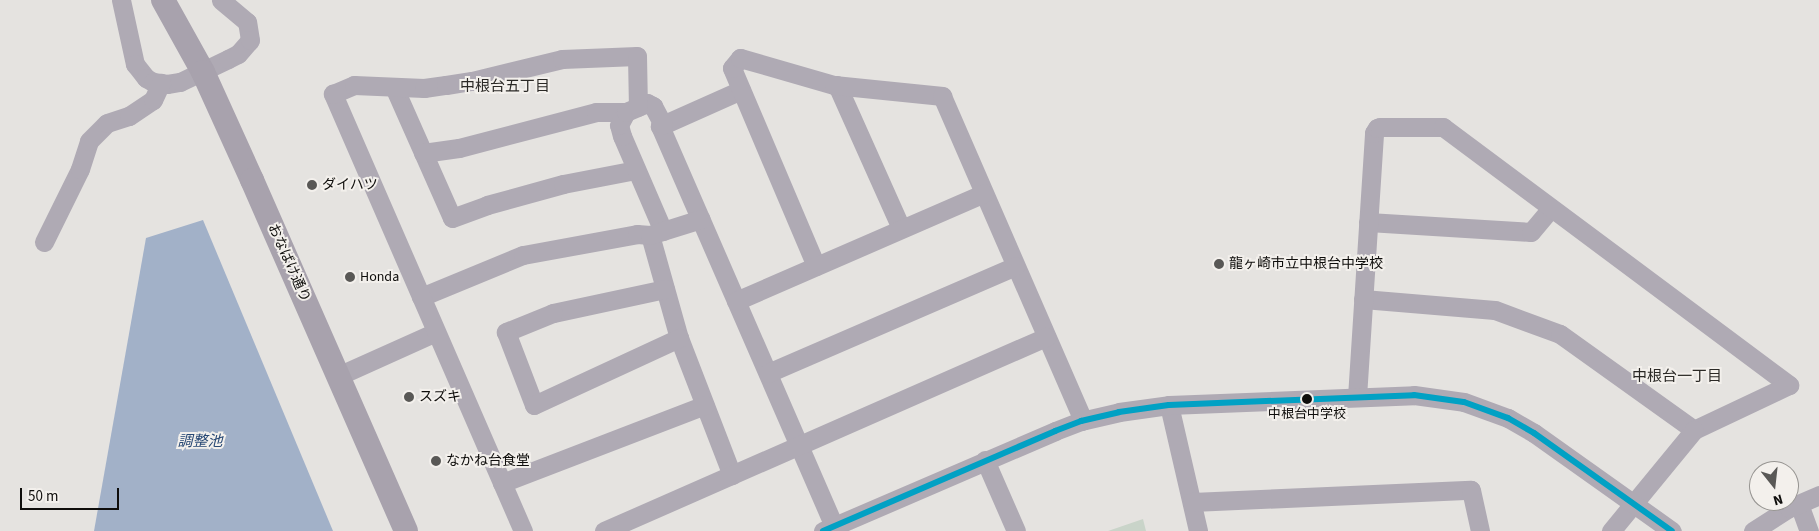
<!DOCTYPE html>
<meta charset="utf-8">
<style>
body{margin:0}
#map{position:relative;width:1819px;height:531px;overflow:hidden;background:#e5e3e0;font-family:"Source Sans 3","Noto Sans JP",sans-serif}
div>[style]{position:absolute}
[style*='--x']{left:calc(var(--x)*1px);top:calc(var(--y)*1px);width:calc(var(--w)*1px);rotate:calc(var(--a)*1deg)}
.green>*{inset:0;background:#c9d4c9}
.water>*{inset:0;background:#a2b1c8}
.minor>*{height:19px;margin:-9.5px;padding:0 9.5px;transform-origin:9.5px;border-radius:9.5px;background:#afaab4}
.major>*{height:24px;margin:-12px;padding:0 12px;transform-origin:12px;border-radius:12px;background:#a8a2ad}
.bus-1>*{height:6px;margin:-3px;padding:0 3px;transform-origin:3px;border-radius:3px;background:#01a1c4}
.dots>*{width:14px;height:14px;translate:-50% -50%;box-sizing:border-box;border:2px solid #f3f0ec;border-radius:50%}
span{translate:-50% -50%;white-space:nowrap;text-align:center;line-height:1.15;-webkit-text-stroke:4px #f3f0ec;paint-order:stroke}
.bus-label{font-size:13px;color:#0e0d0b}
.poi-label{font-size:14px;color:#0e0d0b}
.left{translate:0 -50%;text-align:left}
.street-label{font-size:14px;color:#0e0d0b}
.neighbourhood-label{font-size:15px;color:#2b2926}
.water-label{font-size:15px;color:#284874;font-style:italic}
.north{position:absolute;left:1749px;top:461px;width:50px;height:50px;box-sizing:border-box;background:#f3f0ec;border:1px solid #979592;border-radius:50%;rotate:164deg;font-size:14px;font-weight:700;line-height:20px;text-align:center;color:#0e0d0b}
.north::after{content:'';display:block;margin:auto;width:18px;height:22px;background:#595856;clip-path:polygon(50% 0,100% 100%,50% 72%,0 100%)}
.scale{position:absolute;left:20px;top:488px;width:99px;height:22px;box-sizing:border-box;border:2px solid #0e0d0b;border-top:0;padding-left:6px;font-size:15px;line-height:18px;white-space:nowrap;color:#0e0d0b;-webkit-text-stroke:4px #f3f0ec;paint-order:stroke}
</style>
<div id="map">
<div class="green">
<div style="clip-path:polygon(1143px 519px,1146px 531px,1108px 531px)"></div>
</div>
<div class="water">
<div style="clip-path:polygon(203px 220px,333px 531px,94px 531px,146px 238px)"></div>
</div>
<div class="minor">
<div style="--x:121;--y:0;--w:66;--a:77.7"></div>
<div style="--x:135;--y:64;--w:18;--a:52"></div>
<div style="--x:146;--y:78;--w:8;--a:30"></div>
<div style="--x:153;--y:82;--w:14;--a:8"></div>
<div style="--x:167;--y:84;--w:13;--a:-9"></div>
<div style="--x:180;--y:82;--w:53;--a:-25.6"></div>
<div style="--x:228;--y:59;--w:11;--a:-27"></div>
<div style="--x:238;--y:54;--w:18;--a:-49"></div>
<div style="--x:250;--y:40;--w:18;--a:-99"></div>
<div style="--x:247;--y:22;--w:34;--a:-140"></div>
<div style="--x:837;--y:85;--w:157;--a:65.9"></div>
<div style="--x:394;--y:87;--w:143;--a:66.1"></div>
<div style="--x:452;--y:218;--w:37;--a:-20"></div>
<div style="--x:487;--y:205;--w:79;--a:-15.4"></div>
<div style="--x:563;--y:184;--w:74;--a:-10.9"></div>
<div style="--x:741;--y:90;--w:89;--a:156"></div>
<div style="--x:660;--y:126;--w:436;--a:66.5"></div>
<div style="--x:423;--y:153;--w:36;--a:-8"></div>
<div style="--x:459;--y:148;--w:142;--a:-14.7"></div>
<div style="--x:596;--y:112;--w:30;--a:0"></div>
<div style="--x:1368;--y:222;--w:163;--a:3.5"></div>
<div style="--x:1531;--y:232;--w:31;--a:-50"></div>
<div style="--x:663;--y:231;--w:103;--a:-113.3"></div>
<div style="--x:622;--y:136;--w:11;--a:-105"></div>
<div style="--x:619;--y:125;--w:15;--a:-62"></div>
<div style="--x:626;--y:112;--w:23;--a:-23"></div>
<div style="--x:647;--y:103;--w:7;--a:27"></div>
<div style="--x:653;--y:106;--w:21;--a:62"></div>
<div style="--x:650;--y:235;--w:107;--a:74.3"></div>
<div style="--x:679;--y:338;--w:147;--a:68.9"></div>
<div style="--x:44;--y:242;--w:81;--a:-63.7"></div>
<div style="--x:80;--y:169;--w:29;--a:-72"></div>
<div style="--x:89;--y:141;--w:25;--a:-45"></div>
<div style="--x:107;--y:123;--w:23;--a:-18"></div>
<div style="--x:129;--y:116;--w:29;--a:-34"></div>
<div style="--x:153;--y:100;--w:19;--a:-65"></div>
<div style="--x:816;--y:266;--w:215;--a:-113"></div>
<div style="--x:732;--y:68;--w:13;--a:-51"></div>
<div style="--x:740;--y:58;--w:98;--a:16"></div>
<div style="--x:834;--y:85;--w:109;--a:5.8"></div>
<div style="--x:942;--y:96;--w:354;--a:66.5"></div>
<div style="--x:665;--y:289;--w:115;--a:167.9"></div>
<div style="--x:553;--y:313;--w:51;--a:158"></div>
<div style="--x:506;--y:332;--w:78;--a:69"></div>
<div style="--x:534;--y:405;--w:160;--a:-24.8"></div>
<div style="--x:421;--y:297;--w:110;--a:-22.4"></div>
<div style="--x:523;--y:255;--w:116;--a:-10.4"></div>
<div style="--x:637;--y:234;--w:13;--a:4"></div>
<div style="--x:650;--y:235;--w:53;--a:-17.4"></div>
<div style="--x:1363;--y:299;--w:132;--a:4.8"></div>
<div style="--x:1495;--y:310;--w:69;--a:20.3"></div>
<div style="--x:1560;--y:334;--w:165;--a:35.6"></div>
<div style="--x:736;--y:301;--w:270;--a:-23.5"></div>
<div style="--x:768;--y:373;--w:269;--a:-23.4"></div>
<div style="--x:338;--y:376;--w:107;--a:-24.2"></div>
<div style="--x:1357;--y:397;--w:265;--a:-86.3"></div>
<div style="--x:1374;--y:133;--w:6;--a:-59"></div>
<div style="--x:1377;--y:128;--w:3;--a:-18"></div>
<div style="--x:1380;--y:127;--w:63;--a:0"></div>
<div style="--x:1443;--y:127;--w:432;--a:36.7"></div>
<div style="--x:1789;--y:385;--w:105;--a:154.7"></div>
<div style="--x:1694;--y:430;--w:131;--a:129.4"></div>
<div style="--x:1169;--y:405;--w:129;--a:77"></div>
<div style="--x:985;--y:460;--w:77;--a:66.4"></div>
<div style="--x:502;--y:483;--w:217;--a:-21"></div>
<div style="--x:1192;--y:502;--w:279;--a:-2.5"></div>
<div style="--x:1471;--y:490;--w:42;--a:77.6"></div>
<div style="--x:1799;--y:504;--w:29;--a:70"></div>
<div style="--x:523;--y:531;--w:477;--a:-113.5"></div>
<div style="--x:333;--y:94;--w:23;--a:-23"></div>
<div style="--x:354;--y:85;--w:70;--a:2.5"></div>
<div style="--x:424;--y:88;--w:22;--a:-8"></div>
<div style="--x:446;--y:85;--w:26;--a:-9"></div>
<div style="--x:472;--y:81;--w:93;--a:-13.7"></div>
<div style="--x:562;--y:59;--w:75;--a:-2.3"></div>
<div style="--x:637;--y:56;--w:51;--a:88.9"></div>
<div style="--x:604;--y:531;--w:483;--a:-23.7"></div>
<div style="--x:823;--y:531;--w:253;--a:-23.3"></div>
<div style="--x:1055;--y:431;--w:28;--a:-21"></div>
<div style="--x:1081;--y:421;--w:39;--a:-13"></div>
<div style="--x:1119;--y:412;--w:50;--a:-8"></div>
<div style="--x:1169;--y:405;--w:245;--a:-2.3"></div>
<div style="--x:1414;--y:395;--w:50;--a:8"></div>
<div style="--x:1464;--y:402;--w:47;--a:20"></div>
<div style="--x:1508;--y:418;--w:30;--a:30"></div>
<div style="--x:1534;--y:433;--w:169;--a:35.4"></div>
<div style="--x:1753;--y:531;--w:43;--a:-32.6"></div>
<div style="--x:1789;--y:508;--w:33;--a:-23"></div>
</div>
<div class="major">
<div style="--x:163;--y:0;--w:82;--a:60.9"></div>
<div style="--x:203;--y:72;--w:119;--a:65.6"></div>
<div style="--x:252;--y:180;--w:383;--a:66.3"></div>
</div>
<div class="bus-1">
<div style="--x:823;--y:531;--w:253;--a:-23.3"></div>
<div style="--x:1055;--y:431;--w:28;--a:-21"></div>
<div style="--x:1081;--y:421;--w:39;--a:-13"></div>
<div style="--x:1119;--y:412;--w:50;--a:-8"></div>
<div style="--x:1169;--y:405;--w:245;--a:-2.3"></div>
<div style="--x:1414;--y:395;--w:50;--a:8"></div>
<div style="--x:1464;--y:402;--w:47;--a:20"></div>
<div style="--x:1508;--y:418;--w:30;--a:30"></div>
<div style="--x:1534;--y:433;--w:169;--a:35.4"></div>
</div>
<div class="dots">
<div style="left:312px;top:185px;background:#595856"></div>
<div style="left:1219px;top:264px;background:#595856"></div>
<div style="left:350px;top:277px;background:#595856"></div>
<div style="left:409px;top:397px;background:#595856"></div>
<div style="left:1307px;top:399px;background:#0e0d0b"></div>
<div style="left:436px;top:461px;background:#595856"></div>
</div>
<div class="bus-label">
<span style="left:1307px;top:414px">中根台中学校</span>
</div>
<div class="poi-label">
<span class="left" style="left:322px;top:185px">ダイハツ</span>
<span class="left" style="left:1229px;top:264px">龍ヶ崎市立中根台中学校</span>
<span class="left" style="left:360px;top:277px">Honda</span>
<span class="left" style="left:419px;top:397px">スズキ</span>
<span class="left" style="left:446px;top:461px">なかね台食堂</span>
</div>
<div class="street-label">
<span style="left:289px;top:263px;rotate:66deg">おなばけ通り</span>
</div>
<div class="neighbourhood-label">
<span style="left:505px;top:87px">中根台五丁目</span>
<span style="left:1677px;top:377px">中根台一丁目</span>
</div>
<div class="water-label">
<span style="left:200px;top:442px">調整池</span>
</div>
<div class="north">N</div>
<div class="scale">50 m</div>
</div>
